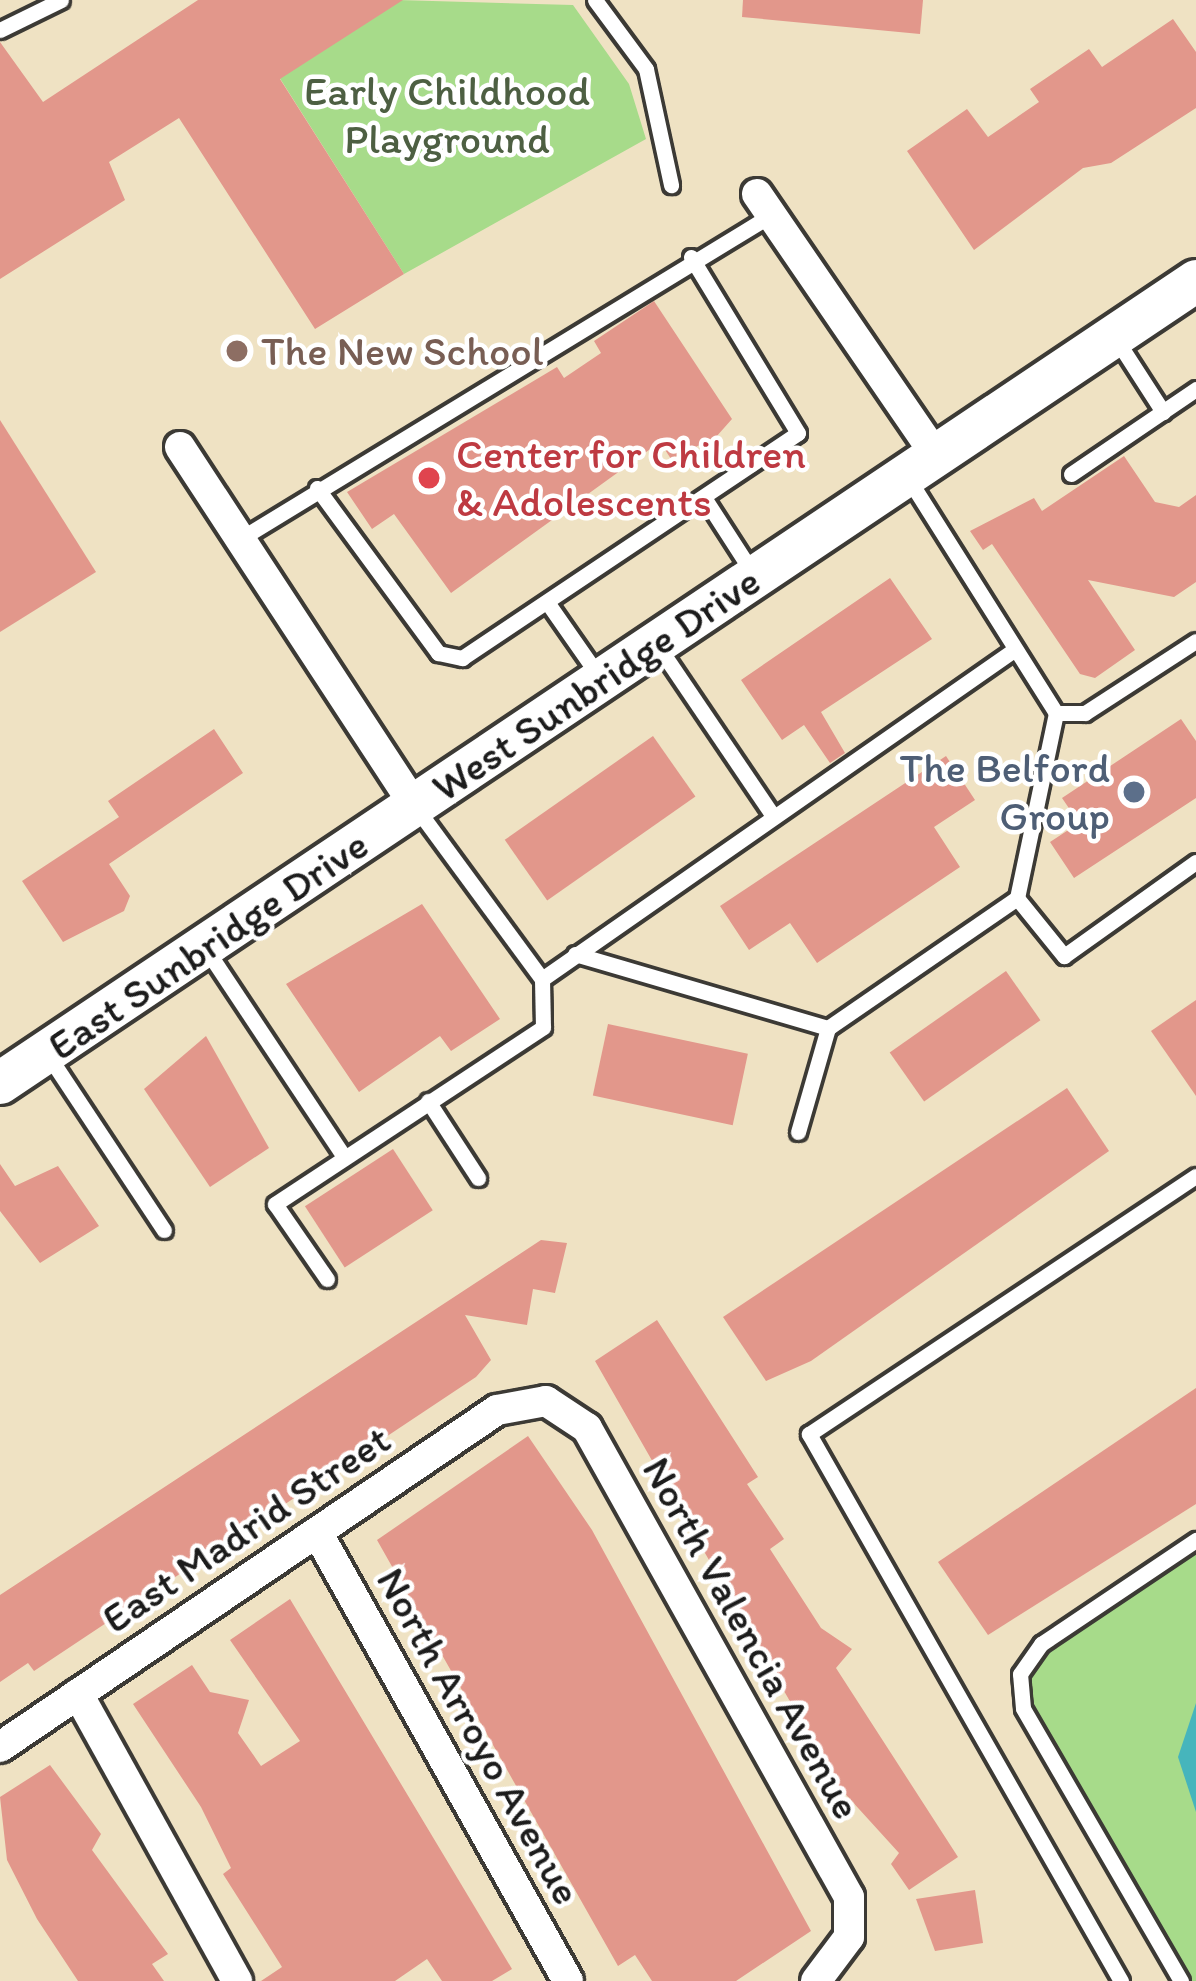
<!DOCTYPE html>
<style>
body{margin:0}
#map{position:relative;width:1196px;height:1981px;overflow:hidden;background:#efe2c3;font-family:Itim,sans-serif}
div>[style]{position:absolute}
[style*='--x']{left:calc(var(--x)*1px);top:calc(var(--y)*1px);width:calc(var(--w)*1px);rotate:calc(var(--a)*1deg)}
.green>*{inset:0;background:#a7db8a}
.water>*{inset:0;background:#46b5bc}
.building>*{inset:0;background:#e2978b;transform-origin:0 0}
.roads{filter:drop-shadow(3px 0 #3c3a35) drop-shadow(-3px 0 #3c3a35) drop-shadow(0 3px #3c3a35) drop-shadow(0 -3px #3c3a35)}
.lane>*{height:15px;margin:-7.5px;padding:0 7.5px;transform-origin:7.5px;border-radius:7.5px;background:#fff}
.street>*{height:30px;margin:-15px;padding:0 15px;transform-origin:15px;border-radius:15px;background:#fff}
.secondary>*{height:42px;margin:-21px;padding:0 21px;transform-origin:21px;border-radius:21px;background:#fff}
.dots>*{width:33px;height:33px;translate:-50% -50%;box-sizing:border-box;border:6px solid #fff;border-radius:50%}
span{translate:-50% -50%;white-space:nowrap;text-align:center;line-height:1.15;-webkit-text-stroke:9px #fff;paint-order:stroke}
.park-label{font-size:42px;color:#4d5f42}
.education-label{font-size:42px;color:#785e54}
.left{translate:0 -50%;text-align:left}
.health-label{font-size:42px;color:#be3a42}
.street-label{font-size:42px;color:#1c1c1c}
.service-label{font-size:42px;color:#4e5e75}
.right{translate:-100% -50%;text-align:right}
</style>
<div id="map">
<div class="green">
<div style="clip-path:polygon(398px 0,573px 5px,629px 84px,646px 139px,404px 274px,274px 69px,307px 61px)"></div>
<div style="clip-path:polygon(1196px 1542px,1196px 1981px,1181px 1981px,1023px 1708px,1020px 1674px,1041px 1644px)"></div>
</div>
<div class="water">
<div style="clip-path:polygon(1196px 1703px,1196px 1812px,1178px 1757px)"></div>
</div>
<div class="building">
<div style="clip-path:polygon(198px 0,403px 0,280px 79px,404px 274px,315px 329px,179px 118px,109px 162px,125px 200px,0 279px,0 42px,43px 102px)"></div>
<div style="clip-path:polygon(743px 0,923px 0,920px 34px,742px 17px)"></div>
<div style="clip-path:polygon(1173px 19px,1196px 52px,1196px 108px,1111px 163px,1083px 168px,974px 250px,907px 151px,967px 109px,988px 137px,1039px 102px,1030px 89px,1089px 49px,1102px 67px)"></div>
<div style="clip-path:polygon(654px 301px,732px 419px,716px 437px,671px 459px,660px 442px,451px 593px,394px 514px,372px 529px,347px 492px,557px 367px,564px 378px,601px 353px,594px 341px)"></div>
<div style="clip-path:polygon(0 420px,96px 572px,0 632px)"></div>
<div style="clip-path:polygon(1124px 456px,1155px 502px,1179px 507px,1196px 495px,1196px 582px,1174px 597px,1088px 580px,1135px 650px,1095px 678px,1080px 674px,992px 544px,983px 550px,970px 531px,1034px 498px,1042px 511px)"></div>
<div style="clip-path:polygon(890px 578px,932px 639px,821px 712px,845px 753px,830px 763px,804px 725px,782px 740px,741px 680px)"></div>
<div style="clip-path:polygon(1181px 719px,1196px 741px,1196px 798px,1074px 878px,1050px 842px,1079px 823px,1062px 798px)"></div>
<div style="clip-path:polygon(214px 729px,243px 773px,109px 864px,130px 896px,124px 911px,63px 942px,22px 881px,119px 817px,108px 801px)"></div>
<div style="left:653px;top:736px;width:74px;height:181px;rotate:55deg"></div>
<div style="clip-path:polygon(946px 756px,975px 800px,934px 827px,960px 867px,817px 963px,790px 923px,749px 950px,720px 906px)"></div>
<div style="clip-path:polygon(422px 904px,500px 1019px,451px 1051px,440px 1036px,359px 1092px,286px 984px)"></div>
<div style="left:1006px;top:971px;width:60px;height:142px;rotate:55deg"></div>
<div style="clip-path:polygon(1196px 1000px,1196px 1096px,1151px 1031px)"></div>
<div style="left:608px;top:1024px;width:143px;height:73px;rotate:12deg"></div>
<div style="clip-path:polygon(206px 1036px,269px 1148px,210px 1187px,144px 1089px)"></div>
<div style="clip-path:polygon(1067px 1088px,1109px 1151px,811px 1361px,766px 1381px,723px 1317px)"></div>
<div style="left:393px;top:1149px;width:73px;height:105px;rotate:57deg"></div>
<div style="clip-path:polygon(0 1164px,15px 1186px,58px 1166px,99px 1226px,40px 1263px,0 1211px)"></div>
<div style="clip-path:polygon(541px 1240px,567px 1243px,555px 1293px,533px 1289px,527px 1325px,465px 1315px,491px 1360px,476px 1377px,34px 1671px,28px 1663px,0 1682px,0 1595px)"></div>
<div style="clip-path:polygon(657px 1320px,758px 1477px,747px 1484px,784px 1539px,770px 1549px,821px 1628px,852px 1649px,836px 1668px,958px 1857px,909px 1890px,891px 1864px,899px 1853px,839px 1787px,595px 1361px)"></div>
<div style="clip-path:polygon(1196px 1388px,1196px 1504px,988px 1635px,938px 1562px)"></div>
<div style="clip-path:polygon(528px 1436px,592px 1530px,811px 1931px,736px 1981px,652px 1981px,635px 1955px,618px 1966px,377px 1540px)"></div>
<div style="clip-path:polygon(290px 1599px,512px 1969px,492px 1981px,442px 1981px,427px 1959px,395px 1981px,261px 1981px,282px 1967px,223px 1874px,231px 1868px,201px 1807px,133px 1704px,192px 1665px,210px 1692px,249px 1700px,238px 1733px,261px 1766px,300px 1741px,230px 1640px)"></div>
<div style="clip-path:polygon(50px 1765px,101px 1834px,92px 1850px,168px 1954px,152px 1964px,164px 1981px,78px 1981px,37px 1919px,7px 1860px,0 1797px)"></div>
<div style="clip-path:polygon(975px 1890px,983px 1943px,935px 1951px,916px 1899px)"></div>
</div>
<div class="roads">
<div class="lane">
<div style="--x:595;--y:0;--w:86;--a:53.5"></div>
<div style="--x:646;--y:69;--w:119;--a:77.8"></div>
<div style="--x:0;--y:30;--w:68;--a:-26.2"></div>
<div style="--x:1116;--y:339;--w:87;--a:57.2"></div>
<div style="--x:1071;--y:474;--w:151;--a:-34.2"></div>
<div style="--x:908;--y:478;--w:278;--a:57.8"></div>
<div style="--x:1056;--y:713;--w:29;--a:0"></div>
<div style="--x:1085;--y:713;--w:132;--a:-33"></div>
<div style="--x:317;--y:488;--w:205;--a:53.7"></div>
<div style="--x:438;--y:653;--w:25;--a:12"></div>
<div style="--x:462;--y:658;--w:404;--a:-33.8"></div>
<div style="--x:798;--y:433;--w:206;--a:-121.3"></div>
<div style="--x:705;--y:499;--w:87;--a:57.2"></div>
<div style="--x:240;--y:539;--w:622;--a:-31.39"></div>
<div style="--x:547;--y:602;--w:93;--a:55.1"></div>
<div style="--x:658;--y:646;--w:205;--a:55.9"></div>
<div style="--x:417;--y:809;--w:211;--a:53.7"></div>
<div style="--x:542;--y:979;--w:572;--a:-34.89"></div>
<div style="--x:1017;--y:898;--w:75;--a:51"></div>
<div style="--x:1064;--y:956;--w:162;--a:-35.5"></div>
<div style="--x:206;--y:949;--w:250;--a:56.4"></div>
<div style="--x:575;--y:954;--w:264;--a:16.3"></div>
<div style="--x:828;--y:1028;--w:229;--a:-34.5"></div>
<div style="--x:1017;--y:898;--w:189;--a:-78.1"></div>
<div style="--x:48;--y:1055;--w:210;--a:56.5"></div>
<div style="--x:428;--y:1101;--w:92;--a:57"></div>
<div style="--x:798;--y:1132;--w:108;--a:-73.9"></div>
<div style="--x:327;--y:1279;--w:91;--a:-124.7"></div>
<div style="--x:275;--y:1204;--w:321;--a:-33.4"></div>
<div style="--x:543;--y:1027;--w:48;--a:-91.2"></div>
<div style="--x:1121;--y:1981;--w:630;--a:-119.7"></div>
<div style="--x:809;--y:1434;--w:465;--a:-33.7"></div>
<div style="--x:1181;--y:1981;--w:315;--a:-120.1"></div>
<div style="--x:1023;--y:1708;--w:34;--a:-95"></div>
<div style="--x:1020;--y:1674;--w:37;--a:-55"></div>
<div style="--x:1041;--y:1644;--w:187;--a:-33.9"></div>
</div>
<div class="street">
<div style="--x:757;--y:194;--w:316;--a:55.6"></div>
<div style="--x:180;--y:447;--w:429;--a:56.8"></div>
<div style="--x:317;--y:1532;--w:514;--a:60.79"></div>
<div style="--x:78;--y:1694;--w:328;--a:61"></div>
<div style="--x:0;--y:1747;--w:600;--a:-34.14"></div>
<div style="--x:497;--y:1410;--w:50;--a:-10.4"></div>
<div style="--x:546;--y:1401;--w:49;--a:33.4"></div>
<div style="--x:587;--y:1428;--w:537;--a:60.81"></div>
<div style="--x:849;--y:1897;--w:40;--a:90"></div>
<div style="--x:849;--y:1937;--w:55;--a:126.9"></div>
</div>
<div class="secondary">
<div style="--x:0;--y:1083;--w:1440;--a:-33.84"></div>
</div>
</div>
<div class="dots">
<div style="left:237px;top:351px;background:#8d6e63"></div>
<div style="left:429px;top:478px;background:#e0444e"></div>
<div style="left:1134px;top:792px;background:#5c6f8a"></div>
</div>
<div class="park-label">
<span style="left:447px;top:115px">Early Childhood<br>Playground</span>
</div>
<div class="education-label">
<span class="left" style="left:261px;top:351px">The New School</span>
</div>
<div class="health-label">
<span class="left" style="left:456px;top:478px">Center for Children<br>&amp; Adolescents</span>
</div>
<div class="street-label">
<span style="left:596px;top:684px;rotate:-34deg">West Sunbridge Drive</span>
<span style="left:208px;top:945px;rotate:-34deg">East Sunbridge Drive</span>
<span style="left:246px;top:1529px;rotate:-34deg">East Madrid Street</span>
<span style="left:752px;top:1638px;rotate:61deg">North Valencia Avenue</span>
<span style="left:479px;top:1736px;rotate:61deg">North Arroyo Avenue</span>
</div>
<div class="service-label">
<span class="right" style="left:1110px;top:792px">The Belford<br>Group</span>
</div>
</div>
